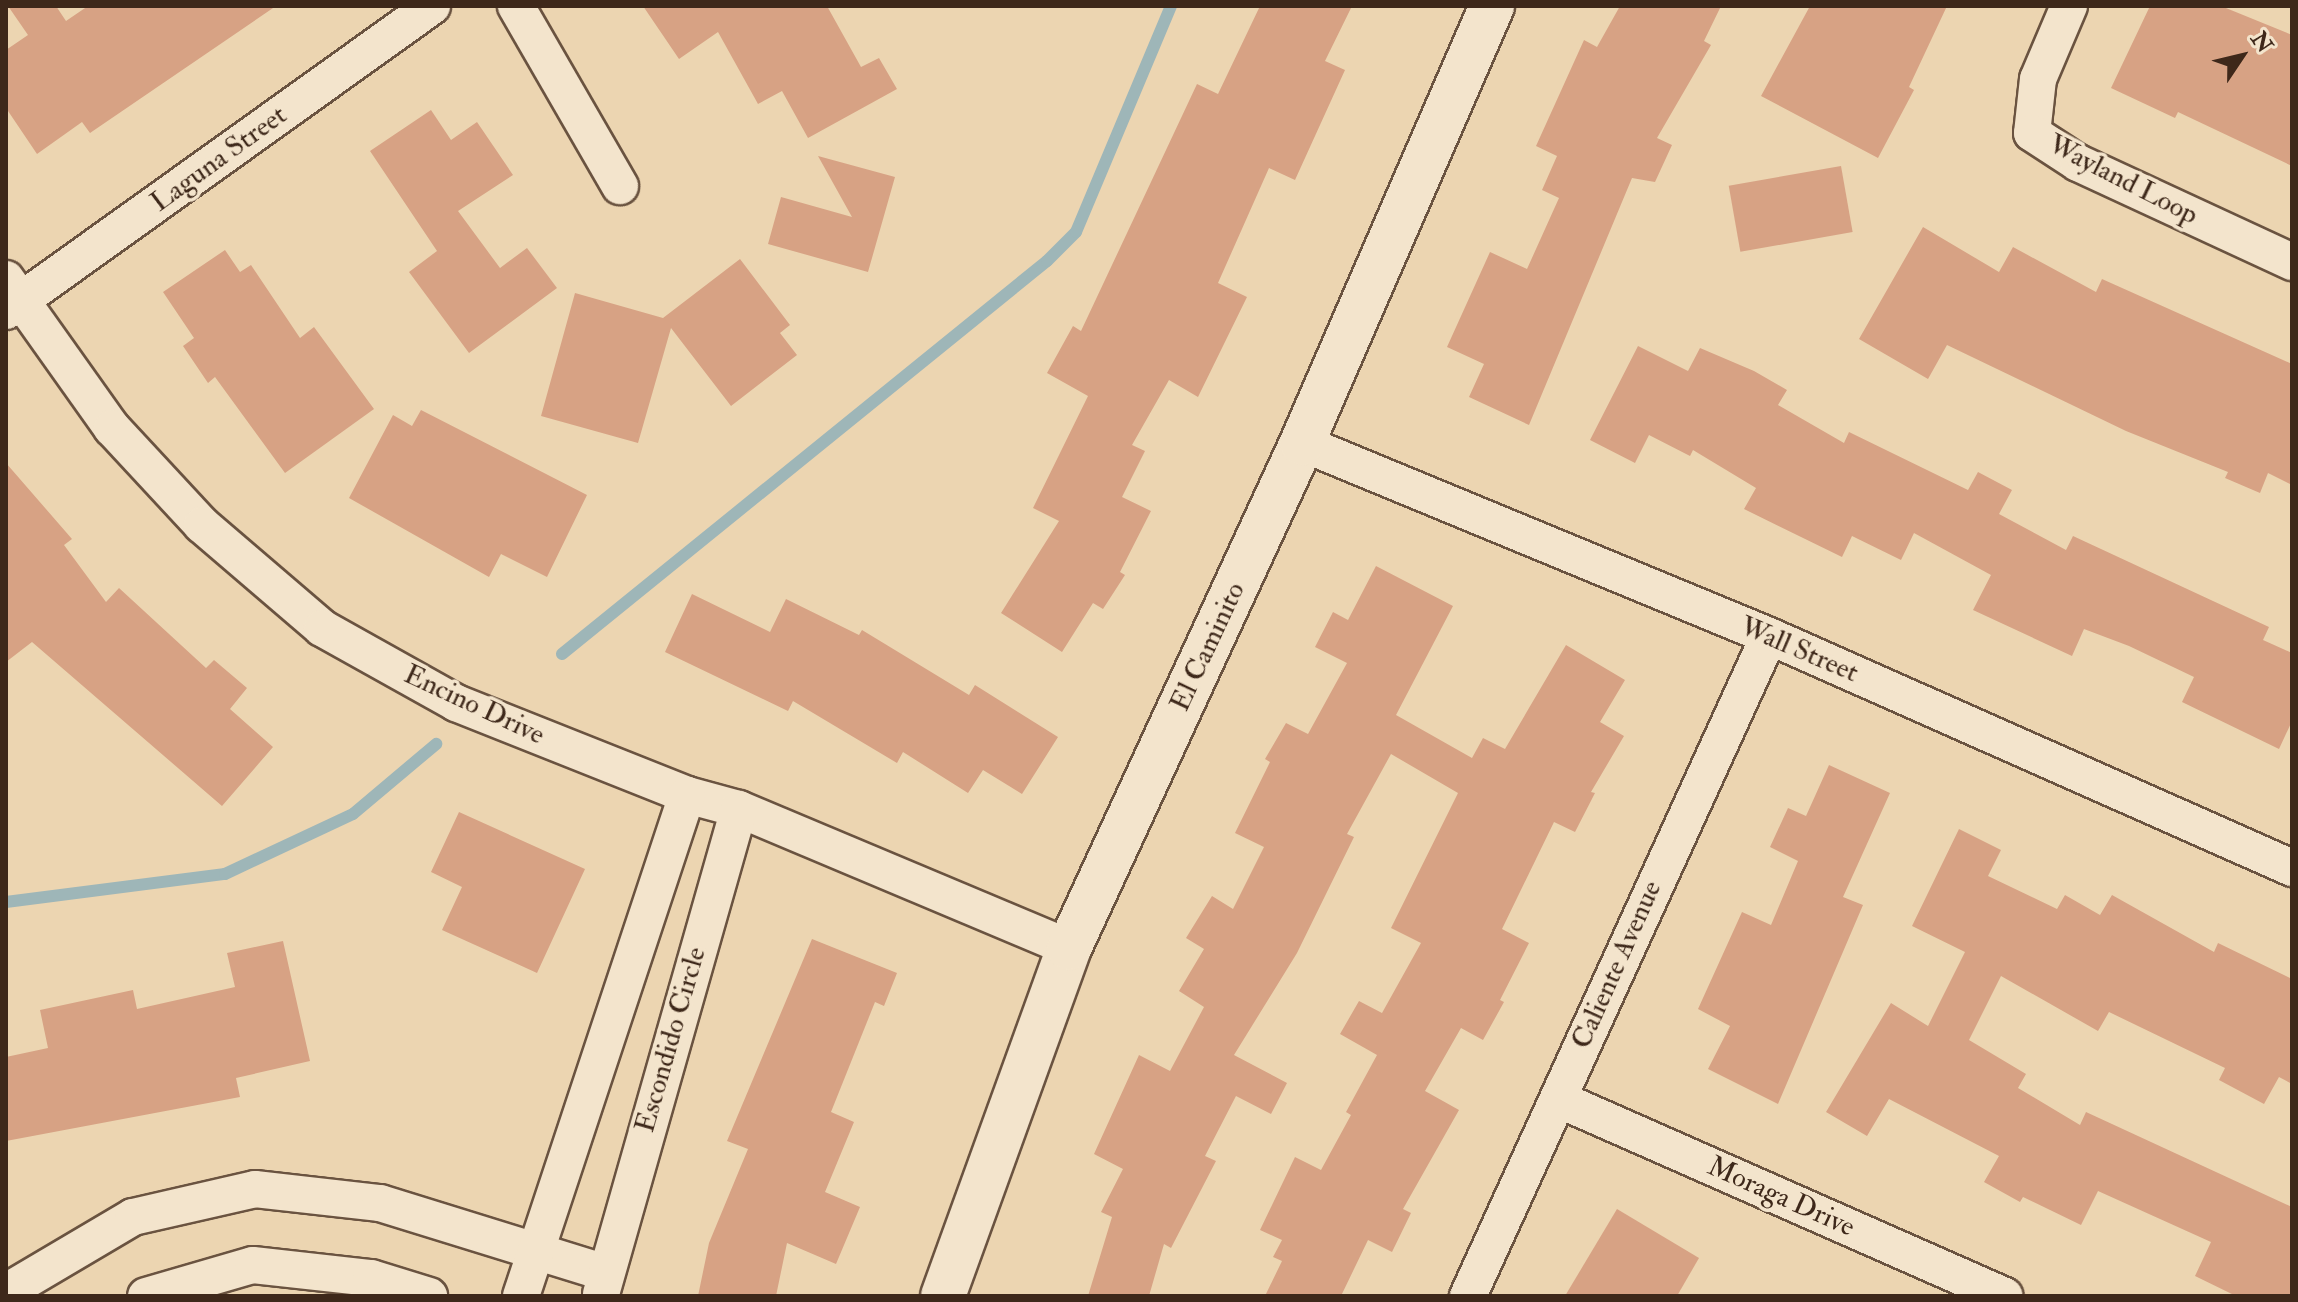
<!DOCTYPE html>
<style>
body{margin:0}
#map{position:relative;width:2298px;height:1302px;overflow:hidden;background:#ecd5b1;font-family:"IM FELL Double Pica",serif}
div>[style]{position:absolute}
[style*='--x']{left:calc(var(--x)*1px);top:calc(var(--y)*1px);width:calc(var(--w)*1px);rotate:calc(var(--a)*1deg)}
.stream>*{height:12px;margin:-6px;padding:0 6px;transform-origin:6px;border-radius:6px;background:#9eb6b8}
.building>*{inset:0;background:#d7a284;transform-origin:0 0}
.roads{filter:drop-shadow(2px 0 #6a5340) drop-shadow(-2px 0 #6a5340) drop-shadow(0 2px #6a5340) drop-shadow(0 -2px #6a5340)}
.street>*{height:36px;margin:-18px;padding:0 18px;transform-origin:18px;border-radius:18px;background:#f3e4cc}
.secondary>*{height:44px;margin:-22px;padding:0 22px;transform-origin:22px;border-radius:22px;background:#f3e4cc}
span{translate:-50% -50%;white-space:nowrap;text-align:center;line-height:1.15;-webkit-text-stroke:7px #f3e4cc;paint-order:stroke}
.street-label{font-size:28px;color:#3e281a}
.frame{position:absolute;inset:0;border:8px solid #3e281a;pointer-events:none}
.north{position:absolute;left:2202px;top:16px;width:80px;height:80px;-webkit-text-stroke:6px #f3e4cc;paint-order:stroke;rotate:55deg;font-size:22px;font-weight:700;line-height:32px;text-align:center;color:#3e281a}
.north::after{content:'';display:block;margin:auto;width:28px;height:36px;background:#3e281a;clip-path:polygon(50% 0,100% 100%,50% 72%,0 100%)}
</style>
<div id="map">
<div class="stream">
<div style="--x:562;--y:654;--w:624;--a:-39.02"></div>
<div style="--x:1047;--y:261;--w:41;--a:-45"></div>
<div style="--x:1076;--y:232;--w:245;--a:-67.2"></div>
<div style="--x:6;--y:902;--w:221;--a:-7.3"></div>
<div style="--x:225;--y:874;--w:141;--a:-25.1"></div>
<div style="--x:353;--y:814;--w:109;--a:-40.1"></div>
</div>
<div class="building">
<div style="clip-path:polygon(8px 6px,56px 6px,66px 21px,88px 6px,276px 6px,90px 133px,82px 122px,37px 154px,6px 108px,6px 50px,28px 35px)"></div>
<div style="clip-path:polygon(643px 6px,827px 6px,861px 67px,879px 58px,897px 89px,808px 138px,782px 91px,758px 104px,718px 32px,679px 59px)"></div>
<div style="clip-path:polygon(1260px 6px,1352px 6px,1325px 61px,1345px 70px,1295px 180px,1269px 168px,1218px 283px,1247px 297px,1198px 397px,1169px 380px,1132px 445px,1145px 451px,1122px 497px,1151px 511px,1120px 572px,1125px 575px,1103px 609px,1093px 603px,1062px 652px,1001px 613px,1059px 521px,1033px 508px,1088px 396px,1047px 373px,1073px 326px,1081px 331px,1197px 84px,1218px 94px)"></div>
<div style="clip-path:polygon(1620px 6px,1721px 6px,1704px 41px,1711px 45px,1657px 138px,1672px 145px,1655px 182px,1632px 178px,1529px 425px,1469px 397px,1484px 364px,1447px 347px,1490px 252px,1527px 269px,1559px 198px,1542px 190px,1557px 156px,1536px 146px,1584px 40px,1597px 47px)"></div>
<div style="clip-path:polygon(1810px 6px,1947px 6px,1909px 87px,1914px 90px,1878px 158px,1761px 96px)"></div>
<div style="clip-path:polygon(2150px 6px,2221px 6px,2292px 35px,2292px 166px,2178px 112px,2175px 118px,2111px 88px)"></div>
<div style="clip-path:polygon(431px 110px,451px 140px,477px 122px,513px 175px,458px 211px,500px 268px,527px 248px,557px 288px,469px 353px,409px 272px,437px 251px,370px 151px)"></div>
<div style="clip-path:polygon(818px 156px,895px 177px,868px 272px,768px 244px,781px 197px,852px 217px)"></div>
<div style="left:1841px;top:166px;width:67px;height:114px;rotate:80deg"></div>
<div style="clip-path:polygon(1923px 227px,1999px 272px,2013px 247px,2096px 292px,2102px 279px,2292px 364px,2292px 485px,2268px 473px,2260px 493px,2225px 478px,2228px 472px,2126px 431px,1947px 345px,1928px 379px,1859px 339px)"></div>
<div style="clip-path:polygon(225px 250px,240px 272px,251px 265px,300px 338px,314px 327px,374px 409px,285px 473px,215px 377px,208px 383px,183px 346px,194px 338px,163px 292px)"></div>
<div style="clip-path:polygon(740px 259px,790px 325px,780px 333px,797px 355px,731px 406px,671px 328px,638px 443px,541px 416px,575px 293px,663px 318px)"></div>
<div style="clip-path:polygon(1638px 346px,1688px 371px,1700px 348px,1754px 371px,1787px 390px,1778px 405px,1844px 443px,1849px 432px,1968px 490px,1978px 472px,2012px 490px,1999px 514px,2066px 550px,2073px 536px,2269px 627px,2263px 640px,2292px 653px,2292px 721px,2279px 749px,2182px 702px,2194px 677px,2129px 646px,2084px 629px,2072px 656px,1973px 610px,1991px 575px,1914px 533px,1901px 560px,1852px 536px,1842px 557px,1744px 509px,1756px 488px,1693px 450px,1690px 456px,1649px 435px,1635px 463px,1590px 440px)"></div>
<div style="clip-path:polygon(421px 410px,587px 495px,547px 577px,501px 554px,489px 577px,349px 498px,393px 415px,412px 426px)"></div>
<div style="clip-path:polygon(6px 463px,72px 539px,64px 545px,106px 602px,119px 588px,206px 668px,214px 660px,247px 688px,230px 709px,273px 747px,222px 806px,32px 642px,6px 662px)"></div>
<div style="clip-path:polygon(1376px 566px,1453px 606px,1396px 715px,1472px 758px,1483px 738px,1505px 749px,1566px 645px,1625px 680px,1600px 722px,1624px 736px,1591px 792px,1595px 793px,1575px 832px,1554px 822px,1502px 929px,1529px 943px,1500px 1000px,1504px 1002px,1483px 1040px,1461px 1028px,1425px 1091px,1459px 1110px,1403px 1209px,1411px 1213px,1392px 1252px,1368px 1240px,1341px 1296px,1265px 1296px,1282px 1261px,1273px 1257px,1282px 1240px,1260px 1230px,1295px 1157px,1321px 1170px,1351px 1115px,1346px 1112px,1377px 1055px,1340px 1034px,1359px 1001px,1382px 1013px,1421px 943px,1391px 928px,1458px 793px,1391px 754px,1347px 834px,1354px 837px,1297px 953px,1234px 1055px,1287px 1083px,1271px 1114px,1236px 1096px,1205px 1156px,1216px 1161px,1171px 1248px,1164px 1244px,1149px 1296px,1088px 1296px,1112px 1217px,1101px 1212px,1123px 1169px,1094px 1154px,1139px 1055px,1170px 1071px,1204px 1007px,1179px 991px,1204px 949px,1186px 938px,1212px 896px,1233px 909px,1264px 847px,1235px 833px,1270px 762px,1265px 759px,1286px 723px,1308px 734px,1347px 663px,1315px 647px,1333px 612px,1348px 620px)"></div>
<div style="clip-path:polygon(692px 594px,770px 632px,786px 599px,859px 635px,862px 630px,969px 695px,975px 685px,1058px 737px,1022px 794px,983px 770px,968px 793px,903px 752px,897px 763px,793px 701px,788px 711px,665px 652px)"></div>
<div style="clip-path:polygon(1829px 765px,1890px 793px,1843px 897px,1863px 905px,1778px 1104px,1708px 1069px,1730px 1026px,1698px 1009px,1742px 912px,1771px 925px,1798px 861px,1770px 847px,1788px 808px,1806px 816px)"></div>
<div style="clip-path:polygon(459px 812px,585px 869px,537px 973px,442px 930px,462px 887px,431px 872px)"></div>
<div style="clip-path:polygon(1959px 829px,2001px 850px,1988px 876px,2057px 909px,2065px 895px,2100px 915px,2112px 895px,2214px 952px,2218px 943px,2292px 979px,2292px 1084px,2279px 1077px,2264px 1104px,2219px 1080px,2225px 1068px,2109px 1012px,2098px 1031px,2001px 976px,1969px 1040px,2026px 1074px,2018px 1088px,2080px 1125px,2086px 1112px,2292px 1207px,2292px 1296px,2236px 1296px,2195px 1276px,2211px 1242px,2098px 1191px,2081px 1225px,2023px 1197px,2020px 1202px,1984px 1182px,1999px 1156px,1889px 1099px,1867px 1136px,1826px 1112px,1891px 1003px,1928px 1026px,1965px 952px,1912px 926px)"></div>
<div style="clip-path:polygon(812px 939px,897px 973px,884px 1006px,875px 1002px,831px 1112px,854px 1122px,825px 1192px,860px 1207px,836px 1264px,787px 1243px,776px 1296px,698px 1296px,709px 1243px,748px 1149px,727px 1141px)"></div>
<div style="clip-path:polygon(283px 941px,310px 1061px,236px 1078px,240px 1097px,6px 1141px,6px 1057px,48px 1048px,40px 1010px,133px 990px,137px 1009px,235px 987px,227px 953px)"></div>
<div style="clip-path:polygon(1617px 1209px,1699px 1258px,1677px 1296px,1565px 1296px)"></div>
</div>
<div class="roads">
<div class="street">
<div style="--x:516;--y:6;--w:208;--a:60"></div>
<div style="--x:2069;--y:6;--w:79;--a:113"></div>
<div style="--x:2038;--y:79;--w:54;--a:96.3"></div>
<div style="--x:2032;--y:133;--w:55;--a:33.1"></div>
<div style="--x:2078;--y:163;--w:236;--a:24.8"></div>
<div style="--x:6;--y:279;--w:183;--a:54.6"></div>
<div style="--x:112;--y:428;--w:132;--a:47.1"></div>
<div style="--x:202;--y:525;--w:158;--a:40.6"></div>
<div style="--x:322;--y:628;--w:154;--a:29.2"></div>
<div style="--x:456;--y:703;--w:249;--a:21.7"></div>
<div style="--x:687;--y:795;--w:54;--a:15.1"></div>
<div style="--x:739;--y:809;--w:358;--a:22.8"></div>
<div style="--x:6;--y:311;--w:524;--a:-35.6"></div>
<div style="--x:1302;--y:443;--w:505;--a:22.45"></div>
<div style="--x:1769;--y:636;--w:572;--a:23.92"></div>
<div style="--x:1558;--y:1099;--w:488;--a:23.8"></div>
<div style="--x:6;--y:1292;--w:147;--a:-30.6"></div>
<div style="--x:133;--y:1217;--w:125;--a:-12.9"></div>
<div style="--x:255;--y:1189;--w:126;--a:6.4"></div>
<div style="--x:380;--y:1203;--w:233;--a:17.2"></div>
<div style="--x:601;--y:1294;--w:504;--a:-74.12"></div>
<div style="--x:146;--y:1296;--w:111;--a:-16.2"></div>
<div style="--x:253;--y:1265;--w:119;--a:6.3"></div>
<div style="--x:371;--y:1278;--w:61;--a:17.2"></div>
<div style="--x:521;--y:1296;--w:528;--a:-71.67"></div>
<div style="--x:1468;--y:1296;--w:725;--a:-65.48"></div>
</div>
<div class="secondary">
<div style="--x:943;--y:1296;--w:370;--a:-70.1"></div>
<div style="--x:1069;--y:948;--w:556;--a:-65.23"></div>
<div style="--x:1302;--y:443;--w:477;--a:-66.5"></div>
</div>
</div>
<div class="street-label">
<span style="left:219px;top:159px;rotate:-36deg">Laguna Street</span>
<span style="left:2123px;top:180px;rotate:27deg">Wayland Loop</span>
<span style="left:1208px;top:647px;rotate:-65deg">El Caminito</span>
<span style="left:1799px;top:650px;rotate:23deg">Wall Street</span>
<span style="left:474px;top:705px;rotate:25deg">Encino Drive</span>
<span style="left:1617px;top:965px;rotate:-66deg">Caliente Avenue</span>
<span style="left:671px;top:1040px;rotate:-74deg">Escondido Circle</span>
<span style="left:1781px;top:1197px;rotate:24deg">Moraga Drive</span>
</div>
<div class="frame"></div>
<div class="north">N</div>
</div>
